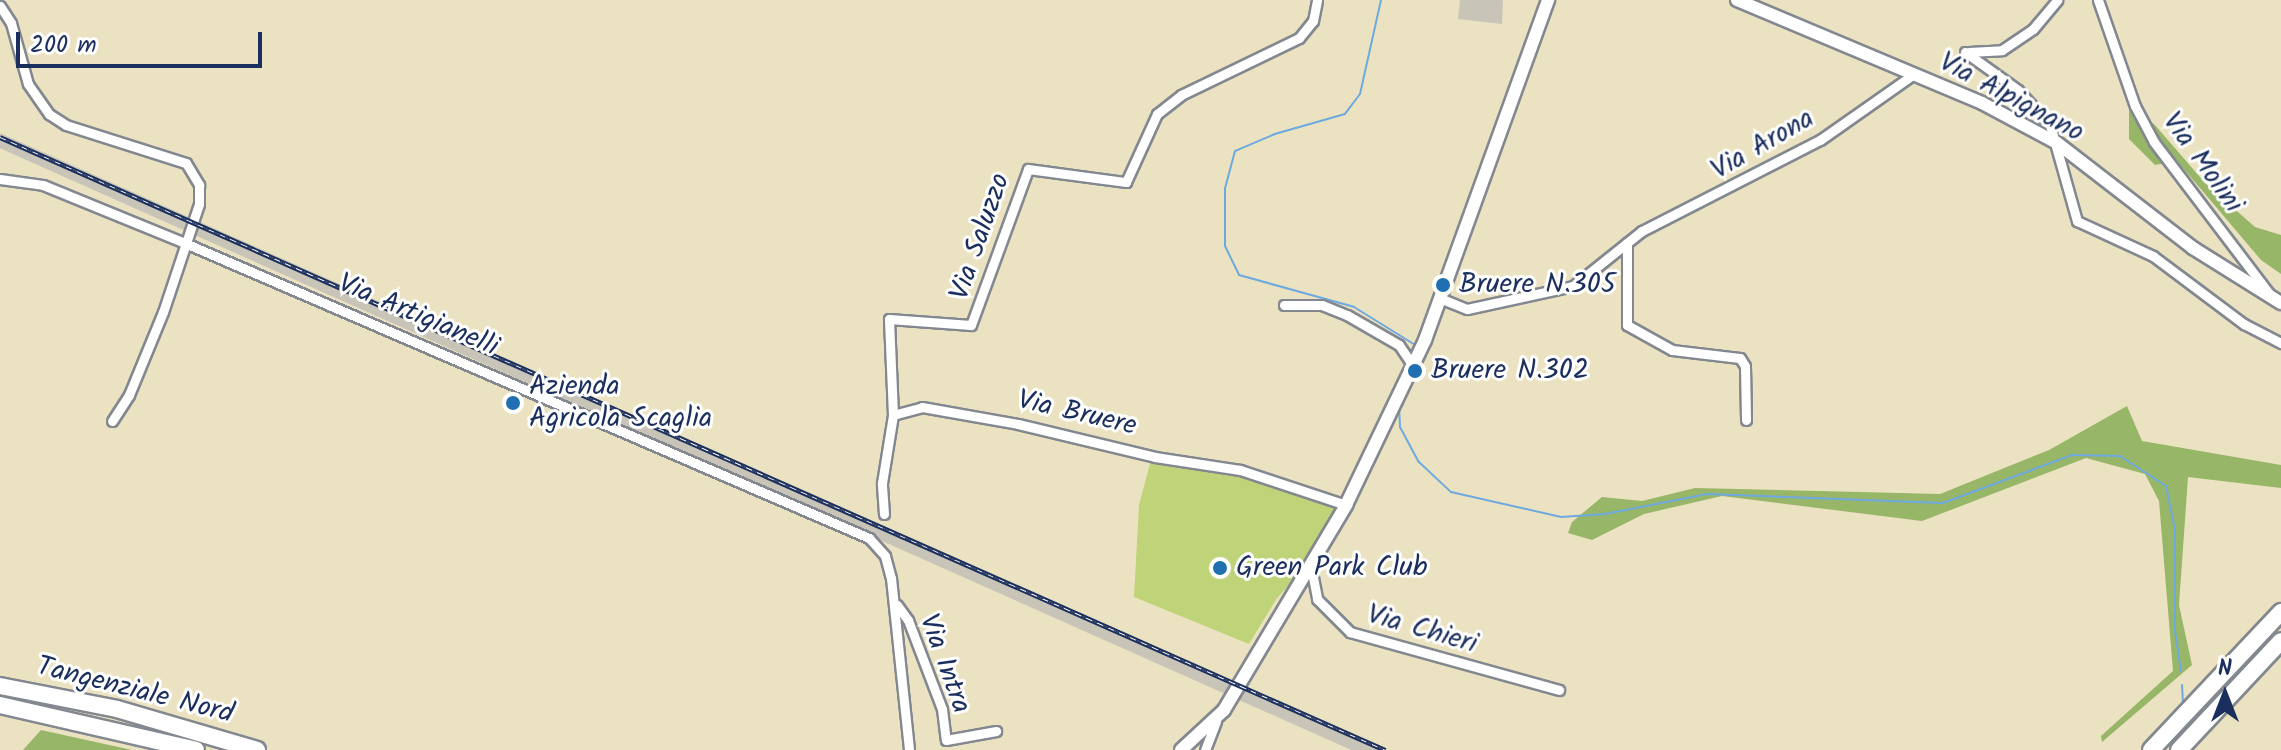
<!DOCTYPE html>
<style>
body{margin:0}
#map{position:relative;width:2281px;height:750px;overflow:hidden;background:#ebe2c1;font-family:Kalam,sans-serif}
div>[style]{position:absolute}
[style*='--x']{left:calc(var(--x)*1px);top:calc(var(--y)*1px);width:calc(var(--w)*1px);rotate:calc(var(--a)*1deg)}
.industrial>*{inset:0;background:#c8c4b8;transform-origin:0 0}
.green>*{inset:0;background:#bfd478}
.forest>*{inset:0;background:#97b668}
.stream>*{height:2px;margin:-1px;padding:0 1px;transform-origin:1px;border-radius:1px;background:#6ea9df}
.roads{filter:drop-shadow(2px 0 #838890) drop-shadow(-2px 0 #838890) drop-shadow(0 2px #838890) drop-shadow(0 -2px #838890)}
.street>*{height:9px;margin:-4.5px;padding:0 4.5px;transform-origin:4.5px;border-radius:4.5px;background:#fff}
.secondary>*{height:12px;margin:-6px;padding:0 6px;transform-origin:6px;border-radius:6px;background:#fff}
.highway>*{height:16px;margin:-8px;padding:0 8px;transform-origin:8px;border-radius:8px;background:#fff}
.rail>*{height:5px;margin-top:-2.5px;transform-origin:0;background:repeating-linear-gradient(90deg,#fff 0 6px,#1b2f5e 0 12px);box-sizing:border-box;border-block:2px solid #1b2f5e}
.dots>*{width:22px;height:22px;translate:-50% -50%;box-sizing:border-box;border:4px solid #fff;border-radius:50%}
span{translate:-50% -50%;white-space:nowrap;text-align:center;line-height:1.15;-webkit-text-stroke:6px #fff;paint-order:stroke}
.street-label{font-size:28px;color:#1b2f5e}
.poi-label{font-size:28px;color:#1b2f5e}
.left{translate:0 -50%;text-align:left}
.north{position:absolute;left:2185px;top:654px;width:80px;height:80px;-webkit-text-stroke:6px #fff;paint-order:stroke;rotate:0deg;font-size:22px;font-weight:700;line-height:32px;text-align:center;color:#1b2f5e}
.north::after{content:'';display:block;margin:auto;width:28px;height:36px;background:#1b2f5e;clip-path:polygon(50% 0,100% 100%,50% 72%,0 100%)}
.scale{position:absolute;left:16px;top:32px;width:246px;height:36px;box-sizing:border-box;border:4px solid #1b2f5e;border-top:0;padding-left:10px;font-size:24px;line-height:28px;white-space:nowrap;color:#1b2f5e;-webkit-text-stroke:6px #fff;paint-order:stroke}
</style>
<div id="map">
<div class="industrial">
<div style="clip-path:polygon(1460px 0,1503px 0,1502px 24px,1458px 19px)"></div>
<div style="left:0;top:133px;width:1528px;height:14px;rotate:24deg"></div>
</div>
<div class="green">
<div style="clip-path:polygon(1151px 460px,1242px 474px,1336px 503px,1332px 539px,1277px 598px,1249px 644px,1134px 597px,1139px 505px)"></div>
</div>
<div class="forest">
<div style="clip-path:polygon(2129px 111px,2154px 124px,2206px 184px,2255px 227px,2281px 235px,2281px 274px,2261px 260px,2177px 161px,2155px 165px,2129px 139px)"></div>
<div style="clip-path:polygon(2127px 406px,2142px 441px,2281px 465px,2281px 488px,2188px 477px,2179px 605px,2192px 665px,2102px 742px,2101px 736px,2173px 671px,2159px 501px,2145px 474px,2086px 458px,1922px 521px,1722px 496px,1644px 514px,1592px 540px,1568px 533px,1572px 522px,1602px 497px,1642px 501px,1695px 488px,1940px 494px,2049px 450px)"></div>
<div style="clip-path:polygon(41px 730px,132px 750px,23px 750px)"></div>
</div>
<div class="stream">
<div style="--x:1381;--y:0;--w:96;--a:102.6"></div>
<div style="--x:1360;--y:94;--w:25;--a:127"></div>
<div style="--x:1345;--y:114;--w:73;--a:164.1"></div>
<div style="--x:1275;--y:134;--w:43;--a:157"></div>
<div style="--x:1235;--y:151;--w:38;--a:105"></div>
<div style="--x:1225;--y:188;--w:58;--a:90"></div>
<div style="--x:1225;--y:246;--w:32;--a:64"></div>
<div style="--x:1239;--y:275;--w:119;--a:15.5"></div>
<div style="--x:1354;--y:307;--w:74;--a:31.8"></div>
<div style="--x:1407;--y:391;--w:38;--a:-62"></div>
<div style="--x:1399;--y:407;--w:20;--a:87"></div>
<div style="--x:1400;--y:427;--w:40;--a:62"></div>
<div style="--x:1419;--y:462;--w:44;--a:43.2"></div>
<div style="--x:1451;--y:492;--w:113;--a:12.8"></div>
<div style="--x:1561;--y:517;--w:44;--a:-3.9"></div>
<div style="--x:1605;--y:514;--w:104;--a:-11.1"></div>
<div style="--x:1707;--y:494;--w:236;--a:2.2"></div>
<div style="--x:1943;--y:503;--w:138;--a:-20.4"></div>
<div style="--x:2072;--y:455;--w:48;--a:1.2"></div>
<div style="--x:2120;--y:456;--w:55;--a:33.1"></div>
<div style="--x:2166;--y:486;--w:45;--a:78.4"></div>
<div style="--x:2175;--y:530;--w:101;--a:90"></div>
<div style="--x:2175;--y:631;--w:41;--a:81.7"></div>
<div style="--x:2182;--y:685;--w:20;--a:87"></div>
</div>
<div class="roads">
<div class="street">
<div style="--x:2098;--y:0;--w:112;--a:70.8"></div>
<div style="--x:2135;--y:106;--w:41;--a:62.2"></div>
<div style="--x:2154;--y:142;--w:192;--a:52.8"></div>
<div style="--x:0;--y:6;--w:20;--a:57"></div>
<div style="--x:11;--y:23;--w:63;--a:74.4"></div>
<div style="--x:28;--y:84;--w:37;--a:55"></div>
<div style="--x:49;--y:114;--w:20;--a:33"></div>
<div style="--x:66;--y:125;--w:126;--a:17.6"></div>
<div style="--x:186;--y:163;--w:26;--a:59"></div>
<div style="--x:199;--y:185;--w:19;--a:90"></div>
<div style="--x:199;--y:204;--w:114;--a:108.4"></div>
<div style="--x:163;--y:312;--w:90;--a:112.3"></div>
<div style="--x:129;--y:395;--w:31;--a:123"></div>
<div style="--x:1965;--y:52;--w:65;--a:35.6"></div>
<div style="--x:2018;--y:90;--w:47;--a:47.6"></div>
<div style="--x:2050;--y:125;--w:100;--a:74.3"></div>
<div style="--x:2077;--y:221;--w:84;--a:24.7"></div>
<div style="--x:2153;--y:256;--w:114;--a:36.8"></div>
<div style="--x:2244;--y:324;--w:42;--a:27.2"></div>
<div style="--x:1969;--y:52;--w:33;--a:-3"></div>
<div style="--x:2002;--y:50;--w:37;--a:-34"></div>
<div style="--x:2033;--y:29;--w:38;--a:-50"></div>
<div style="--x:0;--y:179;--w:43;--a:7.9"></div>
<div style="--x:43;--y:185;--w:153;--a:22.2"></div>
<div style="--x:185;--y:243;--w:745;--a:23.33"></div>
<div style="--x:869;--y:538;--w:24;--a:48"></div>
<div style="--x:885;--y:556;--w:23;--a:75"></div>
<div style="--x:891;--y:578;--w:173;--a:84"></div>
<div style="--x:1627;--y:243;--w:82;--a:90"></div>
<div style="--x:1627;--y:325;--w:51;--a:29.1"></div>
<div style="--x:1672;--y:350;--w:68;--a:6.7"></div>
<div style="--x:1740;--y:358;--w:9;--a:58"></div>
<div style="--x:1745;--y:366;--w:54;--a:88.9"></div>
<div style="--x:1442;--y:299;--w:27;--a:22"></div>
<div style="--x:1467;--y:309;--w:108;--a:-12.2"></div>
<div style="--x:1573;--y:286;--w:88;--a:-38.6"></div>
<div style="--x:1642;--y:231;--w:200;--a:-27.1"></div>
<div style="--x:1820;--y:140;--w:115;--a:-35.1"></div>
<div style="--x:1284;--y:305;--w:38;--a:0"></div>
<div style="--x:1322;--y:305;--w:27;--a:22"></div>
<div style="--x:1347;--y:315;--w:60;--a:30"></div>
<div style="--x:1399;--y:345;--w:25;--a:56"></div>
<div style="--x:893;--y:415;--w:30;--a:-15"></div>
<div style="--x:922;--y:407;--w:97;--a:10"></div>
<div style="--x:1018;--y:424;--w:141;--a:13.5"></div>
<div style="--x:1155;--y:457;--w:86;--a:8.7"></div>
<div style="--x:1240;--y:470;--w:112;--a:18.3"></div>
<div style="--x:884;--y:514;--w:31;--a:-94"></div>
<div style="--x:882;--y:483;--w:69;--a:-80.8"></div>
<div style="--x:893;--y:415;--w:96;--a:-92.4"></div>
<div style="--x:889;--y:319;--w:82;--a:4.2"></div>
<div style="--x:971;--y:325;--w:166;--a:-69.9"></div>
<div style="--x:1028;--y:169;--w:99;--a:7.6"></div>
<div style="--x:1126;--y:182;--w:75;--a:-65.5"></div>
<div style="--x:1157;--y:114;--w:31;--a:-38"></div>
<div style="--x:1181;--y:95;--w:131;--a:-25.8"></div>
<div style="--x:1299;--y:38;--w:22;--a:-51"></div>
<div style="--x:1313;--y:21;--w:21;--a:-79"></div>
<div style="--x:1311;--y:567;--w:33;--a:79"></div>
<div style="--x:1317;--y:599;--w:47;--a:45"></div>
<div style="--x:1350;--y:632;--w:217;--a:15.5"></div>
<div style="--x:897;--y:605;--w:19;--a:54"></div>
<div style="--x:908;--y:620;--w:95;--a:69.1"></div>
<div style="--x:942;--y:709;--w:31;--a:83"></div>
<div style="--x:946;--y:740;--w:51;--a:-10.2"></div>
<div style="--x:1205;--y:750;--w:31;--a:-69"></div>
</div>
<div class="secondary">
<div style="--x:1737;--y:0;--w:266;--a:22.8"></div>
<div style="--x:1982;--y:103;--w:85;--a:28.1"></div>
<div style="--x:2057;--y:143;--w:172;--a:37.7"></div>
<div style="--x:2193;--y:248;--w:104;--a:32"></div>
<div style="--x:1181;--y:750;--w:59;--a:-42.9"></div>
<div style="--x:1224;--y:710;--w:239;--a:-59.2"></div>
<div style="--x:1346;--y:505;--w:183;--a:-64.4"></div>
<div style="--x:1425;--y:340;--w:362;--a:-70.1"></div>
</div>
<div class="highway">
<div style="--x:0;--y:686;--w:119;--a:11.1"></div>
<div style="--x:117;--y:709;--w:146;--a:16.3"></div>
<div style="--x:0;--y:705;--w:201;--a:12.9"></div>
<div style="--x:2151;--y:750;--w:190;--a:-46.7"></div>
<div style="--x:2179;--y:750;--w:149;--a:-46.9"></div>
</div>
</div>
<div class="rail">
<div style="--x:0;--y:137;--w:1515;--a:23.87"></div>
</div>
<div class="dots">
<div style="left:1443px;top:285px;background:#1f6fb2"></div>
<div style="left:1415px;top:371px;background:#1f6fb2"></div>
<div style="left:513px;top:403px;background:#1f6fb2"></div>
<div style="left:1220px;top:568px;background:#1f6fb2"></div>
</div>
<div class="street-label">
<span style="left:2011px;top:98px;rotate:28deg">Via Alpignano</span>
<span style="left:1763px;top:145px;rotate:-30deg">Via Arona</span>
<span style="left:2202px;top:163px;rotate:54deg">Via Molini</span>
<span style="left:981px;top:237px;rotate:-71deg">Via Saluzzo</span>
<span style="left:418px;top:316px;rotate:23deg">Via Artigianelli</span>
<span style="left:1077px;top:414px;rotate:13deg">Via Bruere</span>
<span style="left:1422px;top:630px;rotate:16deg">Via Chieri</span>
<span style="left:944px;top:664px;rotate:70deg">Via Intra</span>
<span style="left:135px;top:691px;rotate:14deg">Tangenziale Nord</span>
</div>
<div class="poi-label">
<span class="left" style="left:1459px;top:285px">Bruere N.305</span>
<span class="left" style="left:1431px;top:371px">Bruere N.302</span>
<span class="left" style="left:529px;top:403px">Azienda<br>Agricola Scaglia</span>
<span class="left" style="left:1236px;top:568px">Green Park Club</span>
</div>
<div class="north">N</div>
<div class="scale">200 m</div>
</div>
